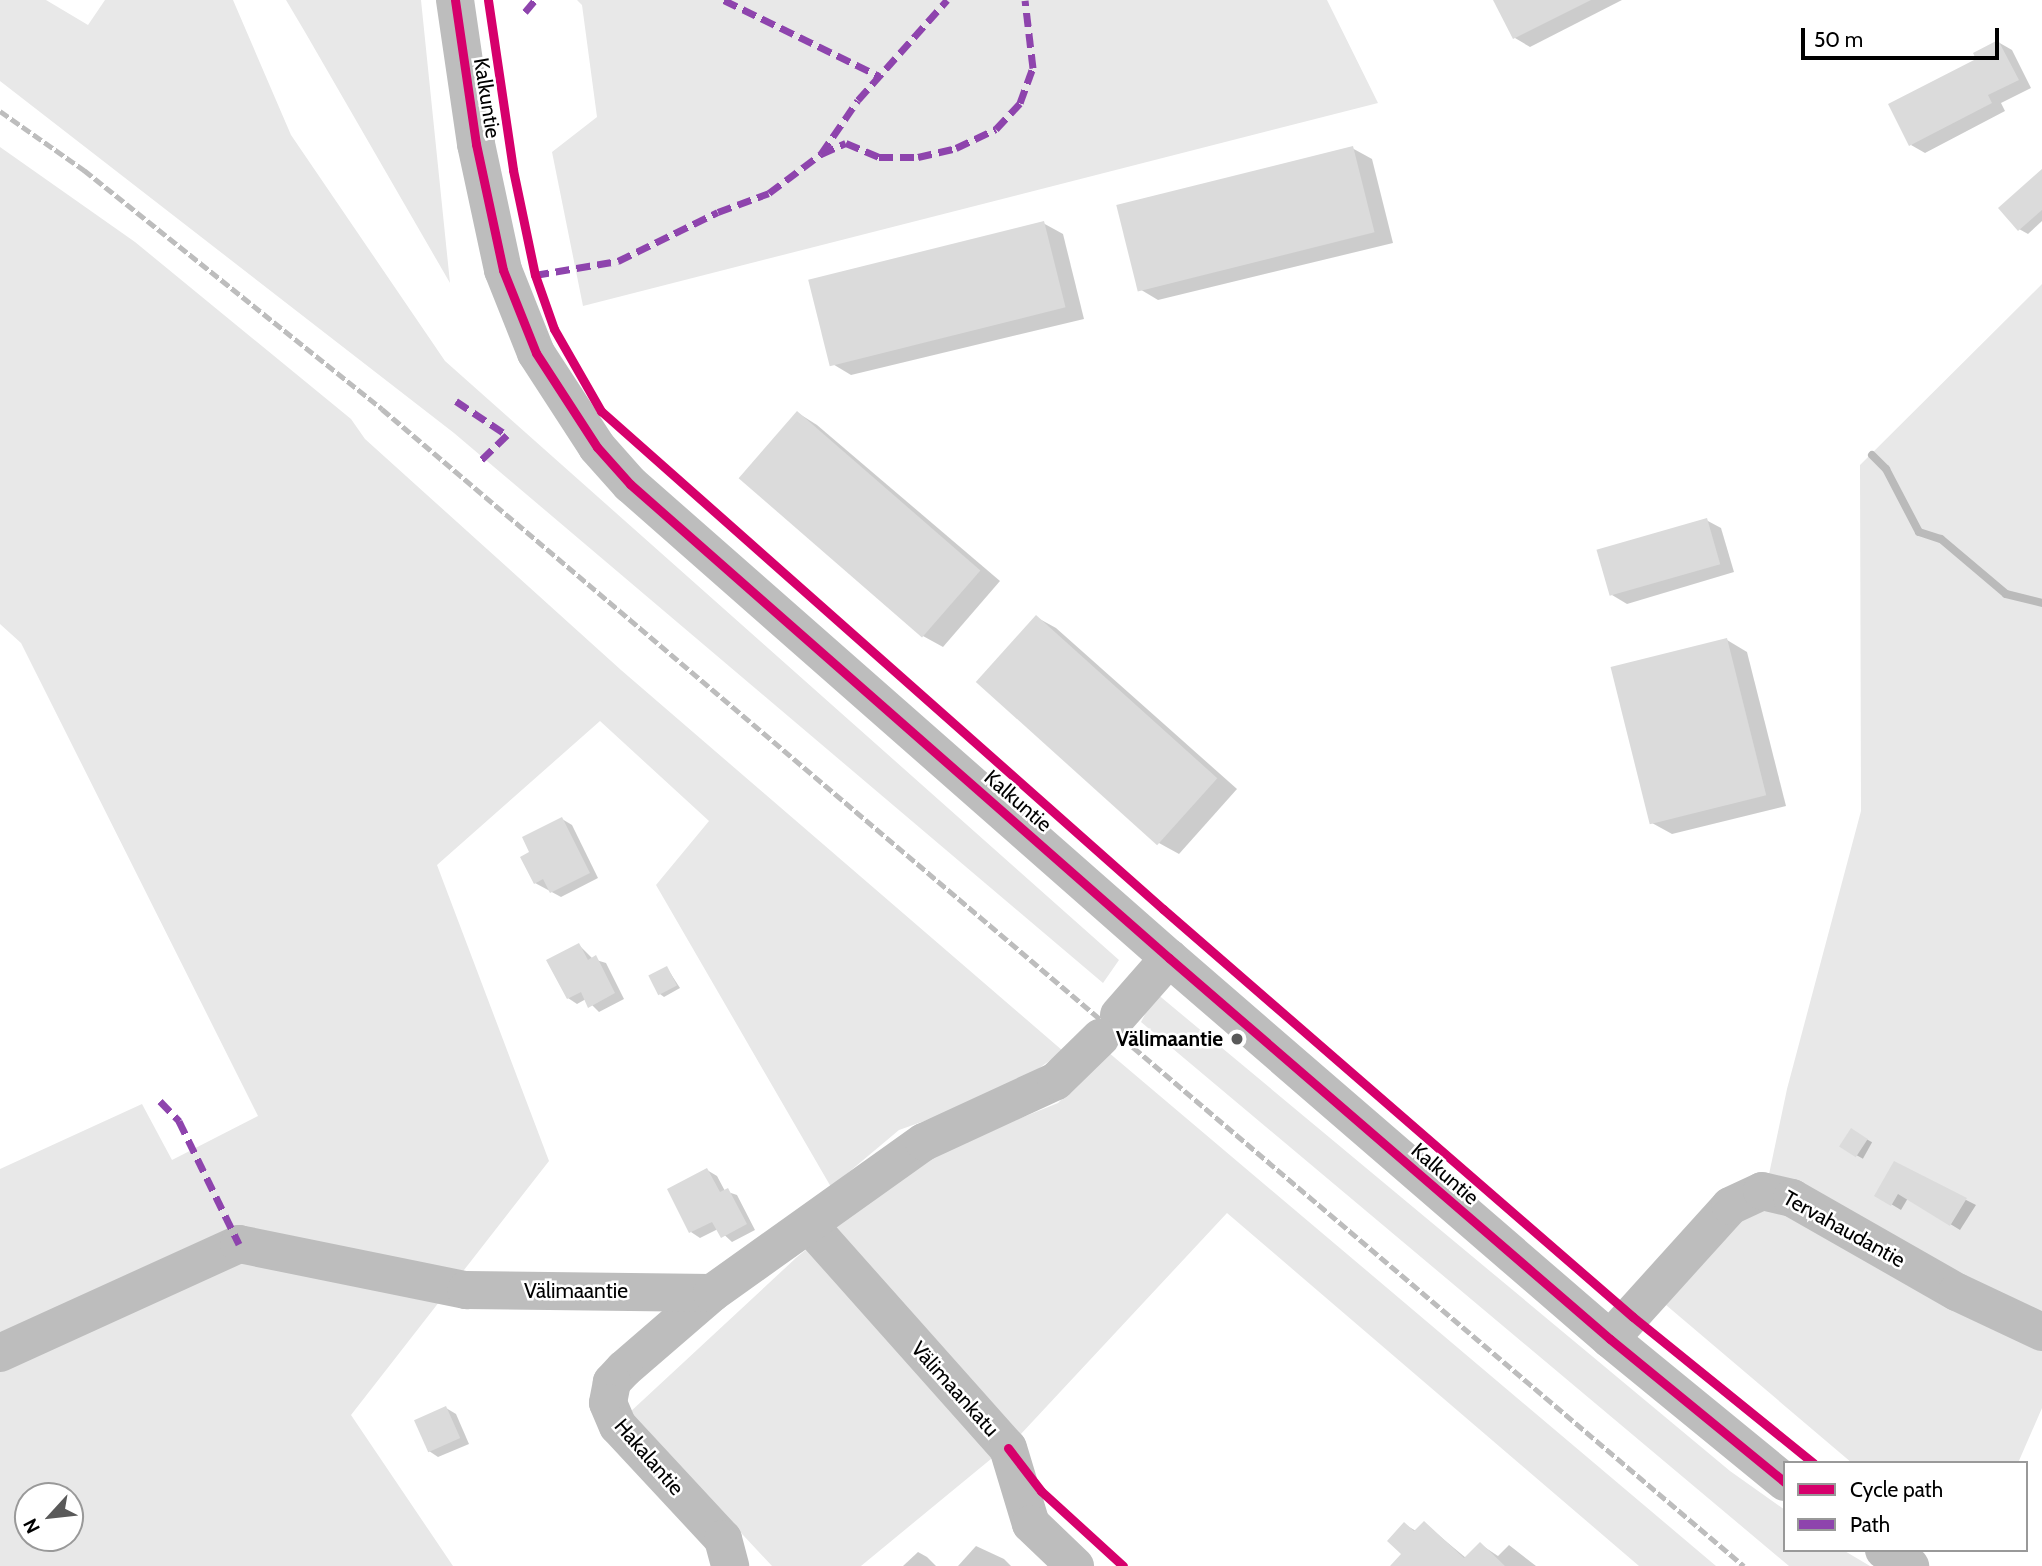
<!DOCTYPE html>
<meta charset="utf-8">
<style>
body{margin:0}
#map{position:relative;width:2042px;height:1566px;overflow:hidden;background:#fff;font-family:Cabin,sans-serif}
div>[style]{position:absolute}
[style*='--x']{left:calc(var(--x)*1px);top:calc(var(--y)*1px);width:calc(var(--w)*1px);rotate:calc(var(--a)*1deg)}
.green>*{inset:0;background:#e8e8e8}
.shadow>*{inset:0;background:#0003;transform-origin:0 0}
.stream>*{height:8px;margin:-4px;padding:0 4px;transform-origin:4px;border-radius:4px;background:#bababa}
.building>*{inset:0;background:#dbdbdb;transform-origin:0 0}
.minor>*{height:38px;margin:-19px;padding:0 19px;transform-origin:19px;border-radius:19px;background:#bdbdbd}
.rail>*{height:5px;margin-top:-2.5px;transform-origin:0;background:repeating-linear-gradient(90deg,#bdbdbd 0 10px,transparent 0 13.5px)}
.quiet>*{height:7px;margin-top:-3.5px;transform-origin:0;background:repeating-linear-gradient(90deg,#8e44ad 0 14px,transparent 0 21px)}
.cycleway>*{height:9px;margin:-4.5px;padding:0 4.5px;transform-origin:4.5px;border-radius:4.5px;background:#d6006c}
.dots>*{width:19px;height:19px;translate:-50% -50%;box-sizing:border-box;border:4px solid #fff;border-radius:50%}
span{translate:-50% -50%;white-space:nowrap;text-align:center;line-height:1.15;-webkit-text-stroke:5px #fff;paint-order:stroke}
.street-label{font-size:21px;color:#000}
.poi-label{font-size:21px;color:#000;font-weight:700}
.right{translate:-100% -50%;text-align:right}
.legend{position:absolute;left:1783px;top:1461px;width:245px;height:91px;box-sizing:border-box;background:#fff;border:2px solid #999;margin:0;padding:9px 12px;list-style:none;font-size:21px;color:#000}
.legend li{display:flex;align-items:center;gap:14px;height:35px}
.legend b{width:35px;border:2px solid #999}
.north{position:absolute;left:14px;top:1482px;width:70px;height:70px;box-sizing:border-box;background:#fff;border:2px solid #999;border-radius:50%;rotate:243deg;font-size:19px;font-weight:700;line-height:28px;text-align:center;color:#000}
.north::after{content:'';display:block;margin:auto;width:24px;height:32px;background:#595959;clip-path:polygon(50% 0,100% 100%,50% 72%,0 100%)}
.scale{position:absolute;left:1801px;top:28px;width:198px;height:32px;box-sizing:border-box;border:4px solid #000;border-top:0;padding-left:9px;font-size:21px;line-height:24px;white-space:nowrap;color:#000;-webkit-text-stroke:5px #fff;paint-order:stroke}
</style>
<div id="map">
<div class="green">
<div style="clip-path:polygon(0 0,46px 0,88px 25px,105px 0,233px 0,291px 135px,445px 361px,1119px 960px,1103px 983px,454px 433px,0 81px)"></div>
<div style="clip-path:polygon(286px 0,421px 0,450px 283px,305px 32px)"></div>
<div style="clip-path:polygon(577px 0,1327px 0,1378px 103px,583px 306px,552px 152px,597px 117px,582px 5px)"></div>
<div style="clip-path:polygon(evenodd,0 147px,135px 242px,351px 419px,365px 439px,621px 670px,1063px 1051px,1006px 1092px,899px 1130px,831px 1187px,656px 885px,709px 821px,600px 721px,437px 865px,549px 1161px,351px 1415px,453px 1566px,0 1566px,0 1169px,142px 1104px,172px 1160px,258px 1116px,21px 643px,0 624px,0 147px,28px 1496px,70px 1496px,70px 1538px,28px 1538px,28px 1496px)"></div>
<div style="clip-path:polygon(2042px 284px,2042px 1408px,2018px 1463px,1852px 1463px,1666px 1305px,1744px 1208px,1764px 1198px,1787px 1089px,1861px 811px,1860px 465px)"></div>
<div style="clip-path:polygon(1156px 993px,1730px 1471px,1785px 1510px,1785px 1550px,1843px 1550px,1870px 1566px,1789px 1566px,1141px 1022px)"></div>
<div style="clip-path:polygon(1108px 1052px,1716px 1566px,1639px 1566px,1227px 1213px,1020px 1435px,861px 1566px,772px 1566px,629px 1413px,797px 1257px,919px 1159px,1058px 1103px)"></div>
</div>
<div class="shadow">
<div style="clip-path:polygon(1495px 0,1622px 0,1530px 47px,1515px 38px)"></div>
<div style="clip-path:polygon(1998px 42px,2012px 50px,2031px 88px,2001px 103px,2005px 111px,1925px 153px,1911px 145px,1978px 59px)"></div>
<div style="clip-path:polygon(1352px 148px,1372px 159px,1393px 243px,1158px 300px,1138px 288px)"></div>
<div style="clip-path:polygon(2042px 173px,2042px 221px,2028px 234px,2019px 229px)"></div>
<div style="clip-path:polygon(1043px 223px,1063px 234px,1084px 319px,851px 375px,831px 363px)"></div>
<div style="clip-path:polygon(798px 413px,817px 425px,1000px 581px,943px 647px,923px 636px,741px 478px)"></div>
<div style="clip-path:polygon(1706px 520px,1721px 528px,1734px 572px,1627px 604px,1612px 595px)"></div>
<div style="clip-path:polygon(1036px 617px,1056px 628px,1237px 789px,1179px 854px,1159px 843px)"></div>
<div style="clip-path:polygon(1727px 640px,1747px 652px,1786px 806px,1672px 834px,1652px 823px)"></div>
<div style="clip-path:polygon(562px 819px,572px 825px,598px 878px,561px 897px,535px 883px,532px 853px)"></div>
<div style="clip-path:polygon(579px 945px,593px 959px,606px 963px,624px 999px,599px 1012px,586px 999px,577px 1004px,568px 998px)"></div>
<div style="clip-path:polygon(667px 968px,680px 988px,664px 997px,660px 994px)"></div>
<div style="left:1852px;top:1131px;width:23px;height:19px;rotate:29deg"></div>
<div style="clip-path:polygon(1895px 1164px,1976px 1205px,1960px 1230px,1908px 1198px,1901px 1210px,1876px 1195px)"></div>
<div style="clip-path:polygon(707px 1170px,717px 1176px,725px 1191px,737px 1195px,755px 1230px,732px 1242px,718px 1229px,700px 1238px,691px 1232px)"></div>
<div style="clip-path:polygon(446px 1408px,456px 1414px,469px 1444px,438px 1457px,429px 1451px)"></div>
<div style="clip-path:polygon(1424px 1523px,1466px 1558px,1480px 1544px,1498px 1556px,1509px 1545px,1536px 1566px,1417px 1566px,1404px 1524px,1416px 1531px)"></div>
<div style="clip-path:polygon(976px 1546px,1004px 1559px,1011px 1566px,958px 1566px)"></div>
<div style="clip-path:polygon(918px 1552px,927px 1557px,936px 1566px,903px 1566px)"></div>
</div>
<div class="stream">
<div style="--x:1872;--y:455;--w:20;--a:45"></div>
<div style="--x:1886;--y:469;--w:71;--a:62.4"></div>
<div style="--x:1919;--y:532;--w:23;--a:18"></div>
<div style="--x:1941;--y:539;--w:85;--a:40.2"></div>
<div style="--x:2006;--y:594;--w:37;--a:14"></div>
</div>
<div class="building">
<div style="clip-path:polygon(1493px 0,1591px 0,1513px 39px)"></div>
<div style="clip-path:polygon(1998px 40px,2019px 80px,1988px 95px,1992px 103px,1909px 146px,1888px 104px,1976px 59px,1973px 53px)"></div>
<div style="left:1353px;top:146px;width:89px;height:244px;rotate:76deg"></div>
<div style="clip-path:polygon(2042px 169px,2042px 210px,2018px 231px,1998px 208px)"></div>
<div style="left:1044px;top:221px;width:89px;height:243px;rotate:76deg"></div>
<div style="left:797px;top:411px;width:243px;height:89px;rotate:41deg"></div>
<div style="left:1707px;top:518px;width:48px;height:115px;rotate:74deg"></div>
<div style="left:1036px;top:615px;width:244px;height:90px;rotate:42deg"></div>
<div style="left:1727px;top:638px;width:162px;height:120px;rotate:76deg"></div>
<div style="clip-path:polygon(562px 817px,590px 873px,550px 893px,543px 879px,534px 884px,520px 857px,529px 852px,522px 837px)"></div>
<div style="clip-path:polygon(579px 943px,588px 960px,596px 955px,615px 993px,588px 1008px,581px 992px,567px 999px,546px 960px)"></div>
<div style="left:667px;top:966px;width:22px;height:21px;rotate:63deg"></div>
<div style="left:1851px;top:1128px;width:20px;height:22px;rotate:33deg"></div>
<div style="clip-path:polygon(1894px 1161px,1967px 1198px,1950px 1226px,1898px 1194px,1891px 1206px,1874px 1196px)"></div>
<div style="clip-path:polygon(707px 1168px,720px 1192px,728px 1188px,747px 1224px,721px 1238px,712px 1222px,689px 1233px,667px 1189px)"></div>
<div style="left:446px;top:1406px;width:35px;height:35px;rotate:66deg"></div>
<div style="clip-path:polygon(1424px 1521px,1464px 1558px,1480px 1542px,1505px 1566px,1390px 1566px,1401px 1554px,1387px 1541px,1404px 1522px,1414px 1531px)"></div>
</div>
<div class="minor">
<div style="--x:455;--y:0;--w:146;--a:81.7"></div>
<div style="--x:476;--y:144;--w:129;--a:77.9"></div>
<div style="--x:503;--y:270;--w:89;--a:68.3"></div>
<div style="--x:536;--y:353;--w:112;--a:57"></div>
<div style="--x:597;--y:447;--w:50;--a:48.3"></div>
<div style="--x:630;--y:484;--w:718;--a:41.33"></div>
<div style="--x:1169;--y:958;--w:583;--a:40.83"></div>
<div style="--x:1610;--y:1339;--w:226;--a:39.3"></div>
<div style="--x:1119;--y:1015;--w:76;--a:-48.7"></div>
<div style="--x:810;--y:1226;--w:297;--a:48.3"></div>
<div style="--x:1008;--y:1448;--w:79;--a:73.2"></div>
<div style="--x:1031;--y:1524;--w:61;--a:43.7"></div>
<div style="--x:712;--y:1293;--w:116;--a:139.2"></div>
<div style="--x:624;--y:1369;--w:18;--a:133"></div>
<div style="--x:612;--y:1382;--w:21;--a:101"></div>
<div style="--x:608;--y:1403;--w:25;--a:67"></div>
<div style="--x:618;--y:1426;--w:154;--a:47.1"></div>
<div style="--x:723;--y:1539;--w:28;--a:75"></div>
<div style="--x:1610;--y:1339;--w:179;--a:-47.9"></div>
<div style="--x:1730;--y:1206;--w:35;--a:-25"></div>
<div style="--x:1762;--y:1191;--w:31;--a:13"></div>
<div style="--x:1792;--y:1198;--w:190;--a:29.7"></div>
<div style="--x:1957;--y:1292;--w:94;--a:25.2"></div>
<div style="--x:0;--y:1353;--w:263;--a:-24.5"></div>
<div style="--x:239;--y:1244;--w:232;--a:11.5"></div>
<div style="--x:466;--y:1290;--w:246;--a:0.7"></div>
<div style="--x:712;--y:1293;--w:260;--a:-35.5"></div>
<div style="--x:924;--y:1142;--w:145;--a:-24.8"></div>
<div style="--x:1056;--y:1081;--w:62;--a:-44.3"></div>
<div style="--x:1884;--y:1550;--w:31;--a:32"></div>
</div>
<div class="rail">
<div style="--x:0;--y:111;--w:103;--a:35.1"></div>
<div style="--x:84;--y:170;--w:382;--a:38.7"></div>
<div style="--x:382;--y:409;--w:1787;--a:40.35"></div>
</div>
<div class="quiet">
<div style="--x:724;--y:0;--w:173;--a:26.1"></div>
<div style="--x:525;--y:12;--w:16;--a:-50"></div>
<div style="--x:821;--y:154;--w:27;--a:-24"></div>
<div style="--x:846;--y:143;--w:36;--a:23"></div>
<div style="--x:879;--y:157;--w:39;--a:0"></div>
<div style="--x:918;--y:157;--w:39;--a:-13"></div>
<div style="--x:956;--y:148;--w:44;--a:-25.4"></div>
<div style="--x:996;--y:129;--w:35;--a:-47"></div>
<div style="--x:1020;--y:103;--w:37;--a:-70"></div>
<div style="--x:1033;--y:68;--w:68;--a:-96.7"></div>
<div style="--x:535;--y:275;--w:84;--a:-9.6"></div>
<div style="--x:618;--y:261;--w:111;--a:-26.1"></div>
<div style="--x:718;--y:212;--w:54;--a:-20.4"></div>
<div style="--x:769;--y:193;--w:65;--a:-36.9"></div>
<div style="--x:821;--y:154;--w:65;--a:-55.6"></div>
<div style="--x:858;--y:100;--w:134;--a:-48.3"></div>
<div style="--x:456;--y:401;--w:61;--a:33.7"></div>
<div style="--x:507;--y:435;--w:37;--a:136"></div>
<div style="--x:160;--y:1101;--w:28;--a:46"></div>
<div style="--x:179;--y:1121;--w:137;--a:64"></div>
</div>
<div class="cycleway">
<div style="--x:455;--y:0;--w:146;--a:81.7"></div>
<div style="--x:476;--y:144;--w:129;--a:77.9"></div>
<div style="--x:503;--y:270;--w:89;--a:68.3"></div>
<div style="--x:536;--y:353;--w:112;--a:57"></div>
<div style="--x:597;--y:447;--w:50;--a:48.3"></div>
<div style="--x:630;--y:484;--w:718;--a:41.33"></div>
<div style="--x:1169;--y:958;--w:583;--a:40.83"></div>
<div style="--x:1610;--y:1339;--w:226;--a:39.3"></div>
<div style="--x:488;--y:0;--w:172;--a:81.6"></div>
<div style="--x:513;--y:170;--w:107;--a:78.2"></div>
<div style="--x:535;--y:275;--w:57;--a:70.6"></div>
<div style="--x:554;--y:329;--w:95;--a:60.2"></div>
<div style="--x:601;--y:411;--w:751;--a:41.54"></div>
<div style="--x:1163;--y:909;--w:622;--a:40.96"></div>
<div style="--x:1633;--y:1317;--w:232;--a:39"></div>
<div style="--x:1008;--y:1448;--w:54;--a:52.5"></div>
<div style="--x:1041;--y:1491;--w:111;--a:42.4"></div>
</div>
<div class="dots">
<div style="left:1237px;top:1039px;background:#595959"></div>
</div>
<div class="street-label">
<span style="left:487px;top:98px;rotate:81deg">Kalkuntie</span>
<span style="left:1018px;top:801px;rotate:41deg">Kalkuntie</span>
<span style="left:1445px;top:1174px;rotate:41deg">Kalkuntie</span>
<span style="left:1844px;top:1229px;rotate:29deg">Tervahaudantie</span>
<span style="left:576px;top:1291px">Välimaantie</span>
<span style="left:955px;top:1389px;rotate:48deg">Välimaankatu</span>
<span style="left:649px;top:1457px;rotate:49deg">Hakalantie</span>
</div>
<div class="poi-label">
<span class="right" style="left:1223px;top:1039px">Välimaantie</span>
</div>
<ul class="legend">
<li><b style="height:9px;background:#d6006c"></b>Cycle path</li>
<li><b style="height:9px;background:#8e44ad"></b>Path</li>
</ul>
<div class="north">N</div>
<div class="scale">50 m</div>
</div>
